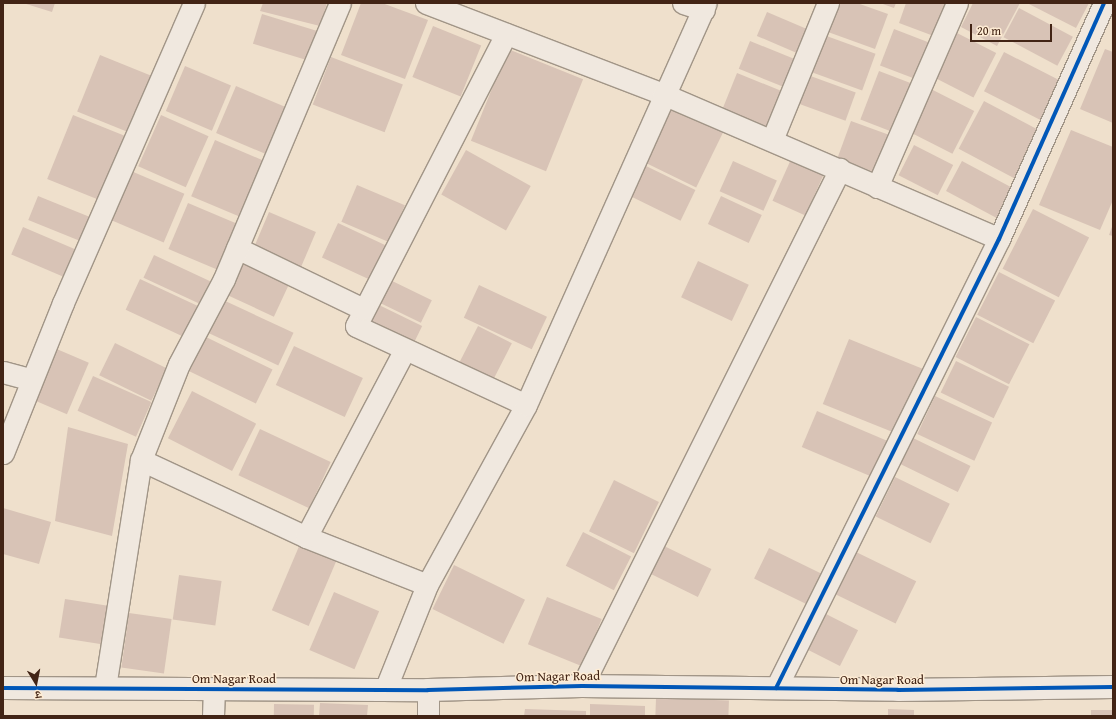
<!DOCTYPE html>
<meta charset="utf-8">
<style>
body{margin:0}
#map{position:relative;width:1116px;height:719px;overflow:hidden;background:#efe0cc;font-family:"Gentium Book Plus","Noto Serif Devanagari",serif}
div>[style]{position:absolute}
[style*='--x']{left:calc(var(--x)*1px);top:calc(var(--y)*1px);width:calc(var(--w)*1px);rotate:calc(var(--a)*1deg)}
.building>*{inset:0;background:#d8c3b6;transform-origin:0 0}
.roads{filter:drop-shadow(1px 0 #a19587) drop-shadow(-1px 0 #a19587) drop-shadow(0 1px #a19587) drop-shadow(0 -1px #a19587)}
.minor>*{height:21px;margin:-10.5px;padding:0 10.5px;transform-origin:10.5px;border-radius:10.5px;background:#f0e8df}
.tertiary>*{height:22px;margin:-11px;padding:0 11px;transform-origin:11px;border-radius:11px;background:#f0e8df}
.cycleway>*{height:4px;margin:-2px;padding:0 2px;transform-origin:2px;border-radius:2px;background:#0057b8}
span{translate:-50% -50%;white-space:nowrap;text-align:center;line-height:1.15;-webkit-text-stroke:3px #feecd4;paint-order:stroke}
.street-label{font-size:13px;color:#422415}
.frame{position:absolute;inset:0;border:4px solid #422415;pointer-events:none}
.north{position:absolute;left:16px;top:663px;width:40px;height:40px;-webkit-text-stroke:3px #feecd4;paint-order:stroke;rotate:170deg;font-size:11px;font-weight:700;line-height:16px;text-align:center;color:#422415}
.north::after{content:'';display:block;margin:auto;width:14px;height:18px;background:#422415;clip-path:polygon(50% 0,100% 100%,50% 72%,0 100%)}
.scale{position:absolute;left:970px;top:24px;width:82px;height:18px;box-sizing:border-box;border:2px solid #422415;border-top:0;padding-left:5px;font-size:12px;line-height:14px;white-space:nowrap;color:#422415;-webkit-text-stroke:3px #feecd4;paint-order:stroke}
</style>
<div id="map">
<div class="building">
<div style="clip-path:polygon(23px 3px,55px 3px,52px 12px)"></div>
<div style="clip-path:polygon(263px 3px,327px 3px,320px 26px,260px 11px)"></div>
<div style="clip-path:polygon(361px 3px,382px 3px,428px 20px,405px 79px,341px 55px)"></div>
<div style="clip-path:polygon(839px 3px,857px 3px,888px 14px,875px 49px,828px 32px)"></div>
<div style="clip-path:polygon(880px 3px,896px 3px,894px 8px)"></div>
<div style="clip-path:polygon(906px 3px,952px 3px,939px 38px,899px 23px)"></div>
<div style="clip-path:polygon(973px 3px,1020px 3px,997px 46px,961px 27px)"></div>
<div style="clip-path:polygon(1027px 3px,1089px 3px,1076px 28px)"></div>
<div style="left:1019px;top:8px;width:61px;height:33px;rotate:28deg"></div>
<div style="left:767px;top:12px;width:44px;height:26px;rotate:23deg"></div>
<div style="left:262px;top:14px;width:62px;height:31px;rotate:17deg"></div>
<div style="left:433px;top:26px;width:52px;height:55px;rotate:22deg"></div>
<div style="left:894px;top:29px;width:43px;height:39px;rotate:21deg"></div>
<div style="left:957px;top:33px;width:44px;height:50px;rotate:27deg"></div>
<div style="left:821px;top:34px;width:58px;height:39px;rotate:20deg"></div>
<div style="left:750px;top:41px;width:54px;height:30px;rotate:22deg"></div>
<div style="left:508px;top:49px;width:81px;height:99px;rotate:22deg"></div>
<div style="clip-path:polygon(1105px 49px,1113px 52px,1113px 123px,1080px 109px)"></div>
<div style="left:1004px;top:52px;width:65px;height:44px;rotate:27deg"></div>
<div style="left:100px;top:55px;width:56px;height:61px;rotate:22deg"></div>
<div style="left:331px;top:57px;width:77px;height:51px;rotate:21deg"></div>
<div style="left:185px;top:66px;width:50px;height:49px;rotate:23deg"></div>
<div style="left:879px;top:71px;width:40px;height:52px;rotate:21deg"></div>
<div style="left:737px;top:73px;width:48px;height:39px;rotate:22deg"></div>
<div style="left:805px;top:74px;width:54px;height:30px;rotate:20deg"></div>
<div style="left:236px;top:86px;width:59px;height:51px;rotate:23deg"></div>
<div style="left:927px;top:87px;width:53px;height:48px;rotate:27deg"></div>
<div style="left:984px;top:101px;width:64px;height:54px;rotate:28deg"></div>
<div style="left:673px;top:105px;width:57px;height:64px;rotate:26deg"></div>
<div style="left:73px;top:115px;width:63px;height:69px;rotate:22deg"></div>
<div style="left:161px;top:115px;width:52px;height:56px;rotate:24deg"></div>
<div style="left:851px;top:121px;width:46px;height:40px;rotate:20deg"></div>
<div style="clip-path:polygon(1071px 130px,1113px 147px,1113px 200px,1100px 230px,1039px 205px)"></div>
<div style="left:215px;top:140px;width:53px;height:61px;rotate:23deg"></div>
<div style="left:914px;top:145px;width:44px;height:34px;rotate:27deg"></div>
<div style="left:466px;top:150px;width:74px;height:51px;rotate:29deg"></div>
<div style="left:792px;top:157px;width:36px;height:48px;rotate:24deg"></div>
<div style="left:733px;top:161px;width:48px;height:33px;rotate:24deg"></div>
<div style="left:962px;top:161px;width:60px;height:34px;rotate:28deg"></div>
<div style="left:646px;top:166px;width:55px;height:34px;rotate:26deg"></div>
<div style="left:131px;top:171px;width:58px;height:53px;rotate:23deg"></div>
<div style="left:357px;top:185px;width:52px;height:40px;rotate:23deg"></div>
<div style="left:38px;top:196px;width:56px;height:26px;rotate:22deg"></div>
<div style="left:721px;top:196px;width:45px;height:31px;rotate:25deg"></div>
<div style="left:188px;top:203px;width:54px;height:50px;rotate:23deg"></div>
<div style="left:1033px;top:209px;width:63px;height:67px;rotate:27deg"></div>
<div style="left:269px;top:212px;width:51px;height:39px;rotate:23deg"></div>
<div style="left:338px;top:223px;width:53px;height:38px;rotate:25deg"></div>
<div style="clip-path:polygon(1113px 224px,1113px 236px,1109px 235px)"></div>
<div style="left:23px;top:227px;width:56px;height:30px;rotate:23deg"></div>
<div style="left:154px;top:255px;width:62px;height:25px;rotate:25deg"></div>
<div style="left:245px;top:258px;width:51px;height:41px;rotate:25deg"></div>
<div style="left:698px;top:261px;width:56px;height:40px;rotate:25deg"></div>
<div style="left:999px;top:272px;width:63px;height:48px;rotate:27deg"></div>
<div style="left:386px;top:278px;width:51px;height:25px;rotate:26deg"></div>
<div style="left:140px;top:279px;width:65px;height:34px;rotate:25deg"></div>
<div style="left:479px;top:285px;width:75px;height:36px;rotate:25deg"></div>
<div style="left:221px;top:299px;width:80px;height:36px;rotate:25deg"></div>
<div style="left:379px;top:305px;width:48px;height:27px;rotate:26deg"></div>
<div style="left:976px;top:317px;width:60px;height:45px;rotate:27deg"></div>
<div style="left:478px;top:326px;width:38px;height:45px;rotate:27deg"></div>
<div style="left:206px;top:337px;width:74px;height:38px;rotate:26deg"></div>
<div style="left:849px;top:339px;width:80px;height:70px;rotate:22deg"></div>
<div style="left:115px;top:343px;width:58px;height:36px;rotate:26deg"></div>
<div style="left:294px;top:346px;width:76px;height:43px;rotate:25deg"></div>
<div style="left:52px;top:347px;width:40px;height:56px;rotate:23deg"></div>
<div style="left:956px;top:361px;width:59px;height:35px;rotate:26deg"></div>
<div style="left:93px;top:376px;width:64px;height:38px;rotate:24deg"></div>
<div style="left:192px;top:391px;width:72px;height:53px;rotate:27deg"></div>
<div style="left:935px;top:396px;width:63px;height:42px;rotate:25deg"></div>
<div style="left:817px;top:411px;width:78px;height:39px;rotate:23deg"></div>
<div style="clip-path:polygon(68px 427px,128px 444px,112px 536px,55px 521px)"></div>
<div style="left:260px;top:429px;width:78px;height:51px;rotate:25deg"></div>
<div style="left:913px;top:438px;width:64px;height:29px;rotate:26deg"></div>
<div style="left:895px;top:477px;width:61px;height:44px;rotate:26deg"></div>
<div style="left:614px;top:480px;width:50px;height:57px;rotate:26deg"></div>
<div style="clip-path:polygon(3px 508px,51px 522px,39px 564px,3px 554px)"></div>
<div style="left:583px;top:532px;width:54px;height:38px;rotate:27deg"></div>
<div style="left:300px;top:544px;width:40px;height:72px;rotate:23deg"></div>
<div style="left:662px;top:545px;width:55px;height:31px;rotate:26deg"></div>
<div style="left:769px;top:548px;width:58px;height:34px;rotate:26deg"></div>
<div style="left:856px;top:552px;width:67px;height:47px;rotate:26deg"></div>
<div style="left:454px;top:565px;width:79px;height:49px;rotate:26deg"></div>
<div style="left:179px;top:575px;width:43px;height:45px;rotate:8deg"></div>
<div style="left:334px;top:592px;width:49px;height:63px;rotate:23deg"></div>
<div style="left:547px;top:597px;width:59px;height:51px;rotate:22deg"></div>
<div style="left:65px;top:599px;width:45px;height:39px;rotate:9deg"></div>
<div style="left:129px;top:613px;width:43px;height:55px;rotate:8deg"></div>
<div style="left:826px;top:614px;width:36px;height:40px;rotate:27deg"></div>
<div style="left:656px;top:698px;width:73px;height:18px;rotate:2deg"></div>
<div style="clip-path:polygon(320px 703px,368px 705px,367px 716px,319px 716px)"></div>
<div style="left:274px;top:704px;width:40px;height:12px;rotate:1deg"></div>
<div style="clip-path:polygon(590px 704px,645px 706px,645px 716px,590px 716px)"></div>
<div style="clip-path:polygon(525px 709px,586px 711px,586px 716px,524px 716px)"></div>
<div style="clip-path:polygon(888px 709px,914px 710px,914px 716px,888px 716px)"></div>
<div style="left:1091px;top:710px;width:22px;height:6px"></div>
</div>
<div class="roads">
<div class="minor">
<div style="--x:426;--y:3;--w:254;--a:21"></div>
<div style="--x:663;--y:94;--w:366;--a:23.3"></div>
<div style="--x:683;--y:3;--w:22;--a:18"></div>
<div style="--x:506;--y:34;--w:328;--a:117.2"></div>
<div style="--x:356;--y:326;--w:187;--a:24.9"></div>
<div style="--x:772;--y:140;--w:148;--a:-67.8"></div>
<div style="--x:877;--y:187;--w:201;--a:-66.5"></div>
<div style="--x:237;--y:248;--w:140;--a:25.8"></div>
<div style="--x:3;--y:372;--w:28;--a:15"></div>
<div style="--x:3;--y:453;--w:162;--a:-68.2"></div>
<div style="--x:63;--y:303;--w:327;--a:-66.4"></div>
<div style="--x:141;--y:460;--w:182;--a:25"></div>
<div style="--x:306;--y:537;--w:130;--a:21.6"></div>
<div style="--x:306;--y:537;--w:210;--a:-62.2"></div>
<div style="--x:582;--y:686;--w:578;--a:-63.48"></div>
<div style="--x:105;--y:687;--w:230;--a:-81"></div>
<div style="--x:141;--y:460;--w:103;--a:-68.4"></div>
<div style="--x:179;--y:364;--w:96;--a:-62.1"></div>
<div style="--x:224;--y:279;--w:299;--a:-67.2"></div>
<div style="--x:776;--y:688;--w:501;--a:-63.59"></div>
<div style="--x:999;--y:239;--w:258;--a:-66"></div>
<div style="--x:385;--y:690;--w:113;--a:-68.2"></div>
<div style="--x:427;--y:585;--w:205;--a:-61.2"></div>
<div style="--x:526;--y:405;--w:440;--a:-65.9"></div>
<div style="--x:213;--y:716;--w:26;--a:-88"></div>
<div style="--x:428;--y:716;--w:26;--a:-90"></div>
</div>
<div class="tertiary">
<div style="--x:3;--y:688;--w:425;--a:0.3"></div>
<div style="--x:428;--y:690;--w:154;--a:-1.5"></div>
<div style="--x:582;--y:686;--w:316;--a:0.7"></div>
<div style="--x:898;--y:690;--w:215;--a:-0.8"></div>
</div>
</div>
<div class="cycleway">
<div style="--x:3;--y:688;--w:425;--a:0.3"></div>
<div style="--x:428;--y:690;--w:154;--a:-1.5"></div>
<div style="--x:582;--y:686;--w:316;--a:0.7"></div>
<div style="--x:898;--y:690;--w:215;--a:-0.8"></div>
<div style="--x:776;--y:688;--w:501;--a:-63.59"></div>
<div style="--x:999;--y:239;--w:258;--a:-66"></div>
</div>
<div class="street-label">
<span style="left:558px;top:677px;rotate:-1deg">Om Nagar Road</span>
<span style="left:234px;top:679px">Om Nagar Road</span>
<span style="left:882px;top:680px">Om Nagar Road</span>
</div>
<div class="frame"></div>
<div class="north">उ</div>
<div class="scale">20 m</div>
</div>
